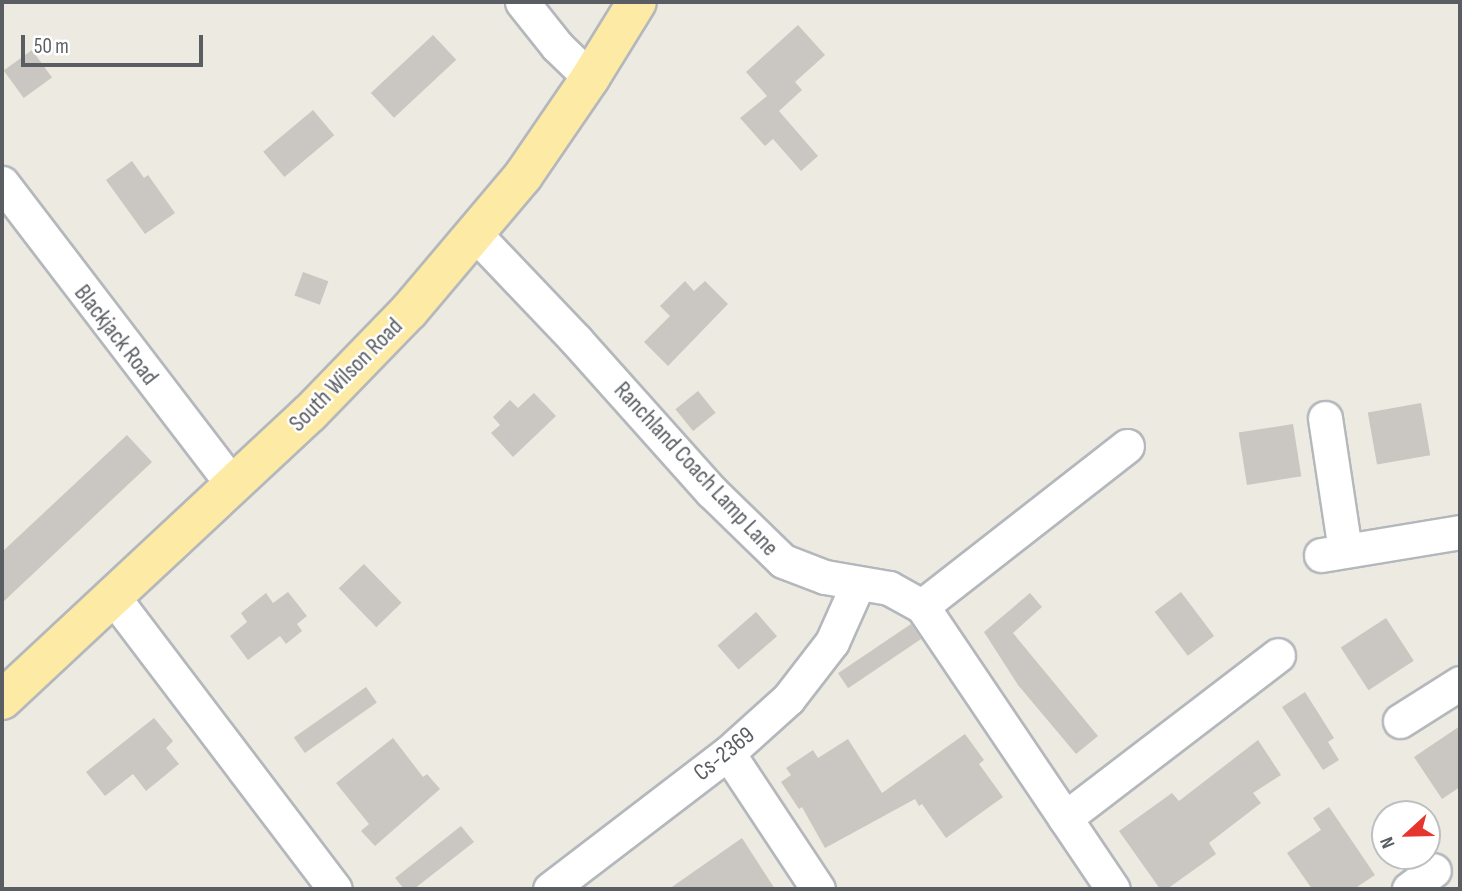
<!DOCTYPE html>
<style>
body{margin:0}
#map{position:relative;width:1462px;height:891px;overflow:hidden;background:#edeae1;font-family:"Sofia Sans Condensed",sans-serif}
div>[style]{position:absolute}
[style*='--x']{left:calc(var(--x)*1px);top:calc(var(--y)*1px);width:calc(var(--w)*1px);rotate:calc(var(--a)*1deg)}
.building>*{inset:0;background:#cac6c1;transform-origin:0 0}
.roads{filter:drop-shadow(2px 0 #b4b8bc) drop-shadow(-2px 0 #b4b8bc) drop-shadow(0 2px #b4b8bc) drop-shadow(0 -2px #b4b8bc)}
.minor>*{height:33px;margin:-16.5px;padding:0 16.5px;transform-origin:16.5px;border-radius:16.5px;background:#fff}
.major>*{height:38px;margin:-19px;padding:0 19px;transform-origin:19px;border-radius:19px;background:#fdeba5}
span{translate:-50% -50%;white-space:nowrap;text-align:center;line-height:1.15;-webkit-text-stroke:5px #fff;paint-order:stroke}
.street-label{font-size:24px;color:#5a5e62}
.frame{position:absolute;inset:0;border:4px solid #5a5e62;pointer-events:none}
.north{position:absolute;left:1371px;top:800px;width:70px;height:70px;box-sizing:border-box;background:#fff;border:2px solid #bdbfc0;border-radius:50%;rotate:248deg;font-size:19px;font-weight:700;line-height:28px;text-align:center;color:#5a5e62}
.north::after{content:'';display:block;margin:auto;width:24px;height:32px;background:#e6342e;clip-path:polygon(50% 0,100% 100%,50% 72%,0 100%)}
.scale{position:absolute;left:21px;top:35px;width:182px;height:32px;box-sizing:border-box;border:4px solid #5a5e62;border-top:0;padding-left:9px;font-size:21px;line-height:24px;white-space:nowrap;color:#5a5e62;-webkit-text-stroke:5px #fff;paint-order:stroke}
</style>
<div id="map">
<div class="building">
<div style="clip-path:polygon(798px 25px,825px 55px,795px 82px,802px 90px,779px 111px,818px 156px,801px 171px,773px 139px,765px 146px,740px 118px,767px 96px,746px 72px)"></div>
<div style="left:433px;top:35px;width:34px;height:85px;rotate:47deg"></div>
<div style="left:32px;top:50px;width:34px;height:35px;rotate:54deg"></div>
<div style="left:313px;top:110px;width:33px;height:65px;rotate:50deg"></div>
<div style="clip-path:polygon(132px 161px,144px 178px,148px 175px,175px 213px,145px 234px,106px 180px)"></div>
<div style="left:303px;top:272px;width:27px;height:25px;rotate:20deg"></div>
<div style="clip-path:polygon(685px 281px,694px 291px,705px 281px,728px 304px,668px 366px,644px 342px,670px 316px,660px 306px)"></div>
<div style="left:698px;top:391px;width:28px;height:29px;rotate:51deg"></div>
<div style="clip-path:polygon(534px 393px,556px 416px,513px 457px,491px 433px,500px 425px,493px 417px,510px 400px,518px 408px)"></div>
<div style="left:1421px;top:403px;width:53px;height:54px;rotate:80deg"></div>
<div style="left:1293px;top:424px;width:53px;height:55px;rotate:81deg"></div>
<div style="clip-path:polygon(127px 435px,152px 462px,2px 603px,2px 552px)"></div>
<div style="left:364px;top:564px;width:54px;height:35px;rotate:46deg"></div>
<div style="clip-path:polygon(288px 592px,307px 616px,297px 624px,302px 631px,286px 644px,280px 636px,248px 660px,230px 636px,247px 622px,241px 613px,266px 593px,273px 603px)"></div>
<div style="left:1181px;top:592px;width:55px;height:33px;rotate:53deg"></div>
<div style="clip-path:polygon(1030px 593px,1042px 607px,1013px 633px,1098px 736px,1076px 754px,1018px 685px,984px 632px)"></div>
<div style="left:756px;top:612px;width:32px;height:51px;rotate:49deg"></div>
<div style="left:1386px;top:618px;width:51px;height:54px;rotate:57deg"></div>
<div style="left:911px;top:624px;width:18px;height:88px;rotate:56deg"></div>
<div style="left:366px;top:687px;width:19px;height:88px;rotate:55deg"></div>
<div style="clip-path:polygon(1305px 692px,1334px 738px,1328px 742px,1339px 760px,1323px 770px,1282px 707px)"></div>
<div style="clip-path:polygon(154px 718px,173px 741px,166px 748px,179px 764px,146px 791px,133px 774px,105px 796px,86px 772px)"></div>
<div style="clip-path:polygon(1460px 726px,1460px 787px,1442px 799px,1414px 757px)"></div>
<div style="clip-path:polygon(965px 734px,984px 760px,979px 764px,1003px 797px,946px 838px,922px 804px,919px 806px,915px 799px,825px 848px,802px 807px,799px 809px,781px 782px,791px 775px,786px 768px,813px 750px,818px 758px,848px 739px,882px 793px)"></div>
<div style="clip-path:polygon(393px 738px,423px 777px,427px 774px,440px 789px,375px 846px,361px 831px,369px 824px,336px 783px)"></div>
<div style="clip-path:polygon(1258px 740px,1281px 775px,1253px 793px,1261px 803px,1209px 843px,1216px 854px,1167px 889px,1160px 889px,1119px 831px,1172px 793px,1179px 801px)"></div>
<div style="clip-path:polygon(1329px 807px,1375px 875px,1354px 889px,1312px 889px,1287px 853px,1321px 830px,1313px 818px)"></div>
<div style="clip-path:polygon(461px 826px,474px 842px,414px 889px,404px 889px,395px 878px)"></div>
<div style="clip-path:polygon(742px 838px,775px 889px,669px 889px)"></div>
</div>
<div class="roads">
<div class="minor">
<div style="--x:522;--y:2;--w:56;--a:51.5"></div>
<div style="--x:557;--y:46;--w:46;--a:44.1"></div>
<div style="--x:2;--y:183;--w:380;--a:52.6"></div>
<div style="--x:476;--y:235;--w:145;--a:46.4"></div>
<div style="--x:576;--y:340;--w:203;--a:48.2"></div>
<div style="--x:711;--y:491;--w:100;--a:44.2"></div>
<div style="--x:783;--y:561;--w:45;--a:20.9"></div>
<div style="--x:825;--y:577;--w:65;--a:9.8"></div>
<div style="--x:889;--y:588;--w:38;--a:29"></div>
<div style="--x:922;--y:606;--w:341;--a:56"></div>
<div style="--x:1325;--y:418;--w:134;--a:81.4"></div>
<div style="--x:1321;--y:555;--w:141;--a:-9.4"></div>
<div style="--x:114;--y:598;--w:365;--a:52.8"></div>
<div style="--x:922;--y:606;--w:260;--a:-38"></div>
<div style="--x:1400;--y:721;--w:71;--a:-32.3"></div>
<div style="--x:728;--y:753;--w:163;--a:56.5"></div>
<div style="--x:1065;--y:818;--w:268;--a:-37.4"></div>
<div style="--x:550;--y:889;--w:224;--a:-37.4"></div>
<div style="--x:728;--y:753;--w:81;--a:-42"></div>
<div style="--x:788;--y:699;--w:72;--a:-52.3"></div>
<div style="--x:832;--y:642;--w:64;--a:-65.9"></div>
<div style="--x:1409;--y:889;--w:31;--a:-37"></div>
</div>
<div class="major">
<div style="--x:2;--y:700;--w:421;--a:-43"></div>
<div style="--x:310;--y:413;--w:142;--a:-45.9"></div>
<div style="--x:409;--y:311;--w:177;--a:-49.8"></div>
<div style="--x:523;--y:176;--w:119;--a:-55.6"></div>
<div style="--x:590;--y:78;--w:89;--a:-58.3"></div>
</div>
</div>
<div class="street-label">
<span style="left:116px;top:335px;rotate:52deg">Blackjack Road</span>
<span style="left:346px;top:375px;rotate:-45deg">South Wilson Road</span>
<span style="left:696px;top:469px;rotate:47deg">Ranchland Coach Lamp Lane</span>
<span style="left:724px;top:754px;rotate:-39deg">Cs-2369</span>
</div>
<div class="frame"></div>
<div class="north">N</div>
<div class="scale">50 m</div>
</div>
